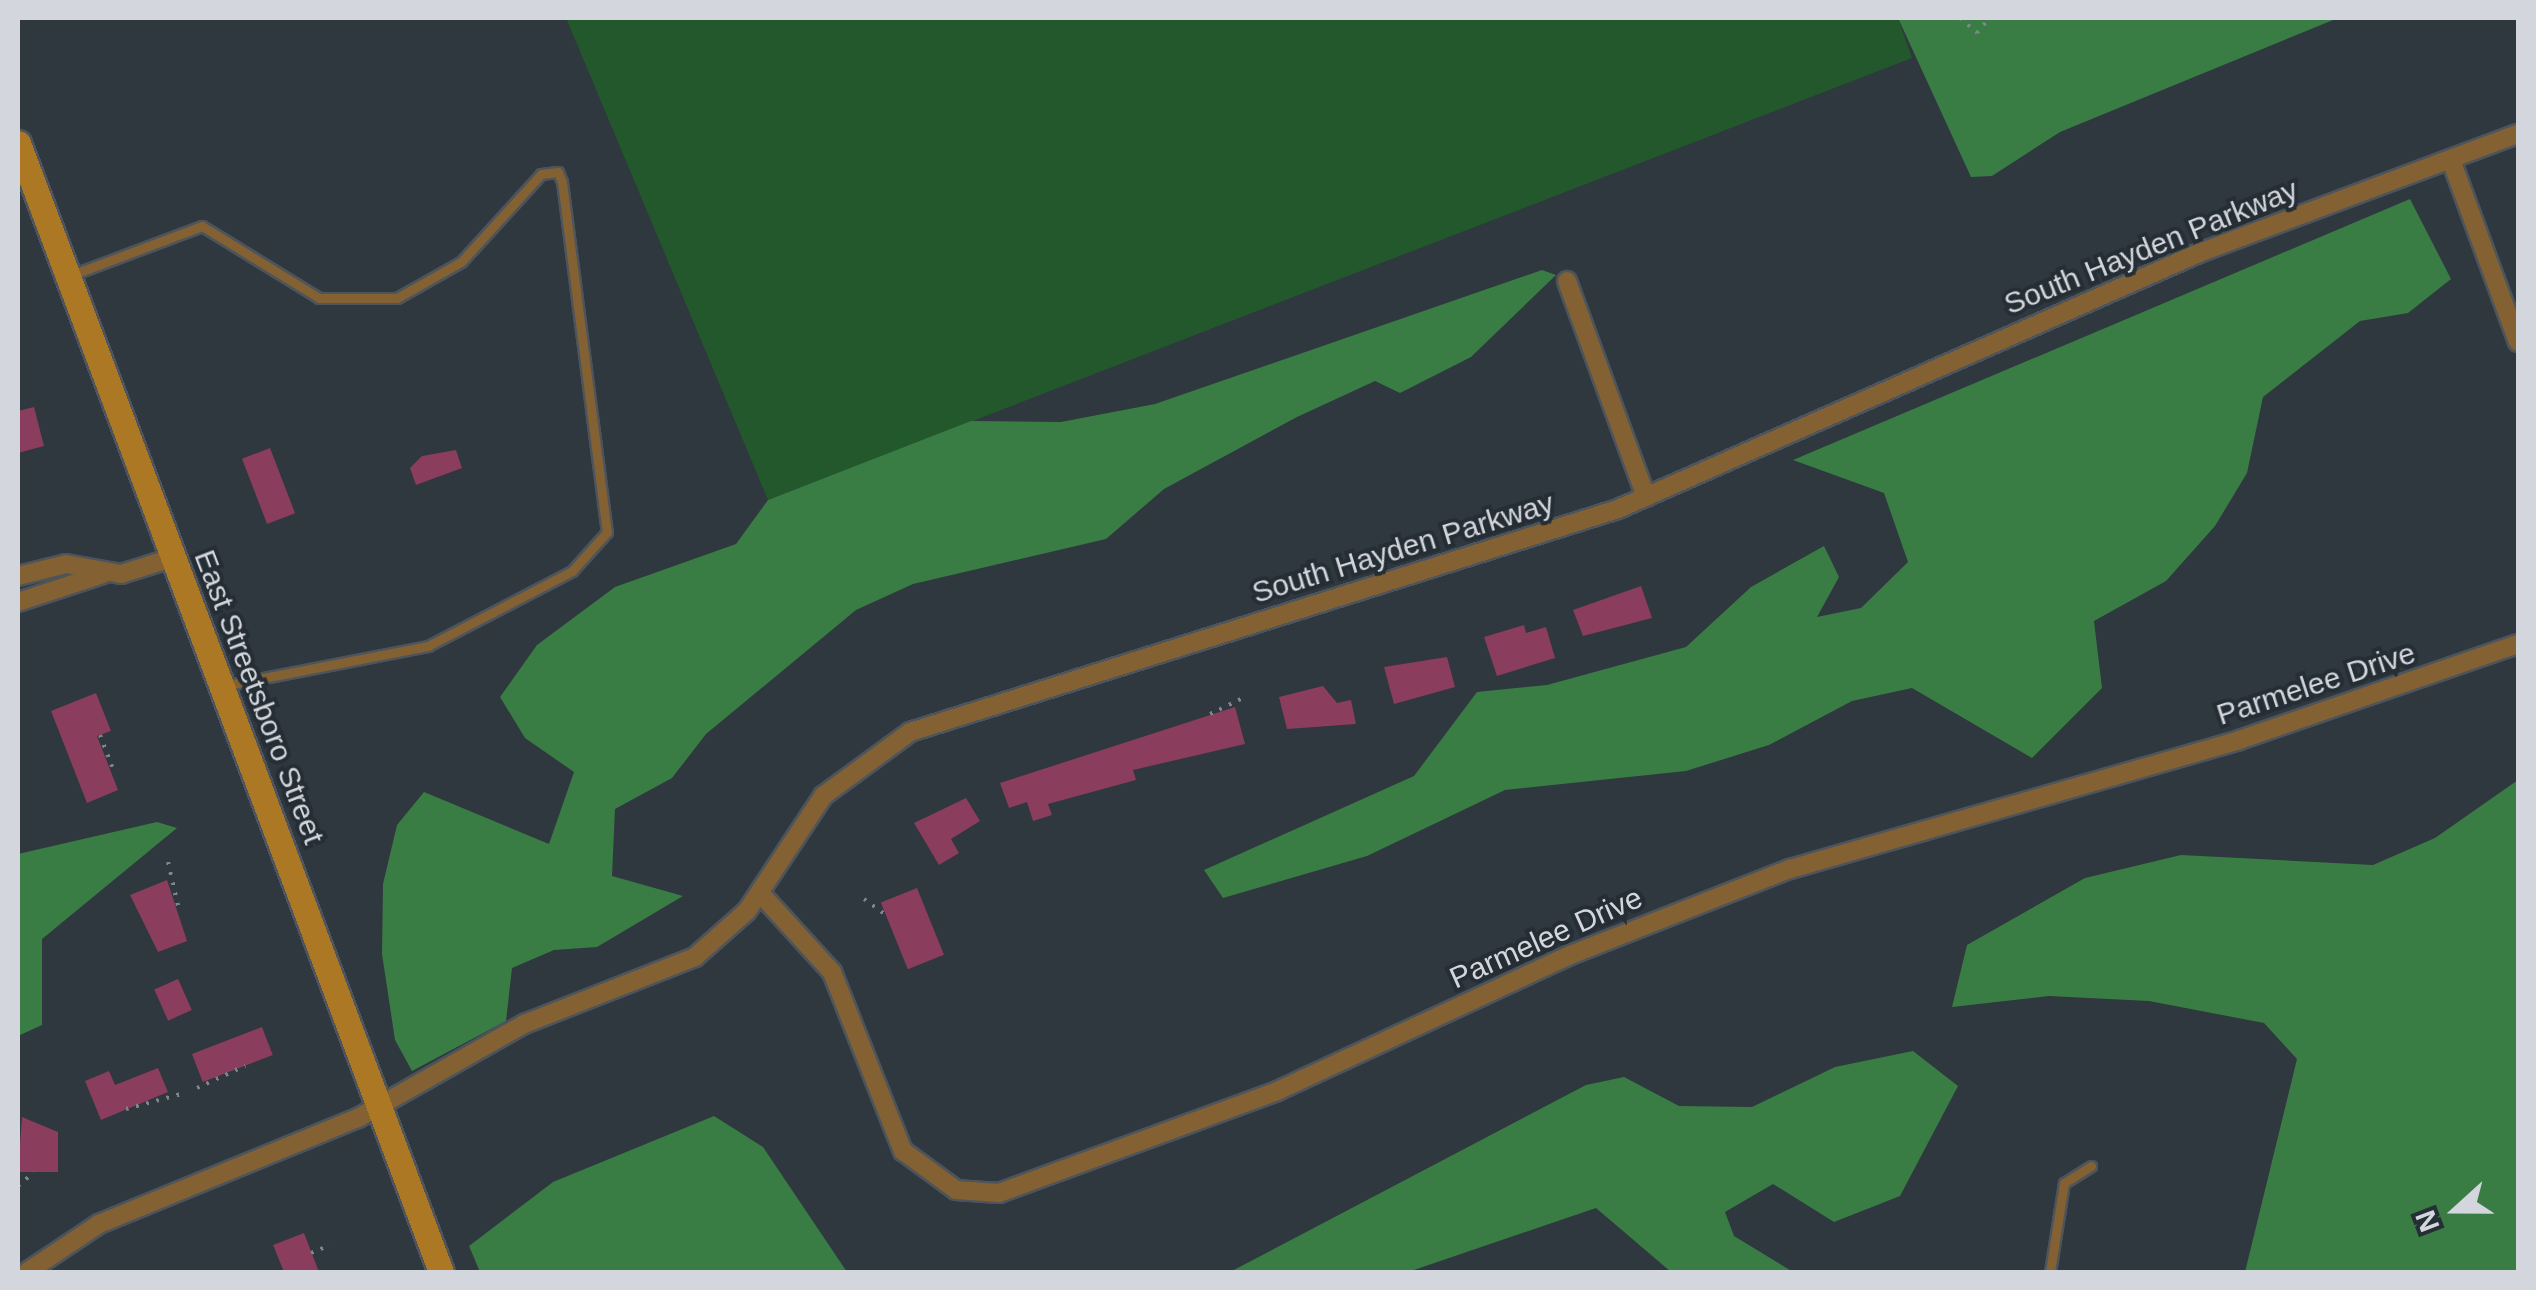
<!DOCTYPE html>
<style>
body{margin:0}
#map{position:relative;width:2536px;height:1290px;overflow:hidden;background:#2f373f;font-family:Helvetica,sans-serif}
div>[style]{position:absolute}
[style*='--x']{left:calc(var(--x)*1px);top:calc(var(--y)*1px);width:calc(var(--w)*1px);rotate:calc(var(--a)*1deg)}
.green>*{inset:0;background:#22582c}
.forest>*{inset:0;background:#397d45}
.building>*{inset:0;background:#8a3d5c;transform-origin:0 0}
.path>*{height:4px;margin-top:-2px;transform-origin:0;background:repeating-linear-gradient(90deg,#7f858c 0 2.5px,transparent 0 10.5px)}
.roads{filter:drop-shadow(2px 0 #4d545b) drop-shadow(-2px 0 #4d545b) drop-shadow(0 2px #4d545b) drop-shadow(0 -2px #4d545b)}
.service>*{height:9px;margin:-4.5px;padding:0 4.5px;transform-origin:4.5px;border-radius:4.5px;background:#836133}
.minor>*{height:18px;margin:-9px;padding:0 9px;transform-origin:9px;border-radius:9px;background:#836133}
.secondary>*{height:25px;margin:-12.5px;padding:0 12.5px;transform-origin:12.5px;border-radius:12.5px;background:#ad7824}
span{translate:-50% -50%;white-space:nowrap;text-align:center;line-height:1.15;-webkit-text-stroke:8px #252d35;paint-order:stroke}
.street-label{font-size:30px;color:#d3d7dd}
.frame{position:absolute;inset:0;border:20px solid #d3d7dd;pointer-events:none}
.north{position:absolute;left:2406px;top:1160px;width:100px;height:100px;-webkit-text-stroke:8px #252d35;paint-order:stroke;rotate:249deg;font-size:28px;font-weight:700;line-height:40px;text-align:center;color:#d3d7dd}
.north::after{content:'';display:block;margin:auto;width:35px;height:45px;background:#d3d7dd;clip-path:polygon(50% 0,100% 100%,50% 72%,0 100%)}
</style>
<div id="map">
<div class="green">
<div style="clip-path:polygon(566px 18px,1898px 18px,1912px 58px,768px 500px)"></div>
</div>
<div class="forest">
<div style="clip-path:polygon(1898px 18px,2338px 18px,2060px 132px,1992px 176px,1971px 177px)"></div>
<div style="clip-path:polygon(2410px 199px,2451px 279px,2408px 313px,2360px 321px,2263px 397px,2247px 473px,2215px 526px,2166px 581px,2094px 621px,2102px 688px,2032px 758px,1912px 688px,1852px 701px,1769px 745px,1686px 771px,1505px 790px,1367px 856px,1223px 898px,1204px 870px,1414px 776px,1477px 692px,1547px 685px,1686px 647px,1751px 587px,1824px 546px,1839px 577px,1817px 617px,1861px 608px,1908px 562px,1884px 493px,1793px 460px)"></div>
<div style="clip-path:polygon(1542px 270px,1556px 275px,1471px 357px,1400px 393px,1375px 381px,1297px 417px,1164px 489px,1106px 539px,913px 584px,856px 610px,706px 734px,672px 778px,615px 809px,612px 876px,683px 896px,597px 947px,554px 950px,512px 968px,506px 1021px,412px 1071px,395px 1040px,382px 954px,383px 884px,397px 825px,424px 792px,549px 844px,574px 772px,525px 738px,500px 697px,537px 645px,615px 587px,736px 544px,768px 500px,971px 421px,1061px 422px,1155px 404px)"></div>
<div style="clip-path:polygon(2518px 780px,2518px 1272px,2245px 1272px,2297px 1059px,2264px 1023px,2149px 1001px,2049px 996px,1952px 1007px,1967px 945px,2085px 878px,2181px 855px,2373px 865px,2435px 838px)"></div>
<div style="clip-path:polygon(157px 822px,177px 828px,42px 939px,42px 1025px,18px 1036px,18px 854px)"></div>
<div style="clip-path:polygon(1913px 1051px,1958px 1086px,1900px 1196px,1834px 1222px,1773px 1184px,1725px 1212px,1734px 1236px,1793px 1272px,1671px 1272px,1596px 1208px,1408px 1272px,1230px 1272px,1586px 1085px,1624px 1077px,1679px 1106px,1752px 1107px,1835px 1067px)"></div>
<div style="clip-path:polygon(714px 1116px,763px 1147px,847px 1272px,480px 1272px,469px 1246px,553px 1182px)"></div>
</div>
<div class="building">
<div style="clip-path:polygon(34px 407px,44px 446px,18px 453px,18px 411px)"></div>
<div style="left:270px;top:448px;width:70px;height:30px;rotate:69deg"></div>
<div style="clip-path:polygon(456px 450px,462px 468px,416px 485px,410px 468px,422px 456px)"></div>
<div style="clip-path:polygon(1641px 586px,1652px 618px,1583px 636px,1573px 610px)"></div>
<div style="clip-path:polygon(1524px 625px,1526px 633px,1546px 627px,1555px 658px,1497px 676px,1484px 637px)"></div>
<div style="clip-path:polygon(1447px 657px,1455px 687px,1394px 704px,1384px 667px)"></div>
<div style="clip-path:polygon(1323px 686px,1337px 703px,1351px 700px,1356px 724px,1287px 729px,1279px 697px)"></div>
<div style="clip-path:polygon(96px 693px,111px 731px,97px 736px,118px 790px,87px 803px,51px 711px)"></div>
<div style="clip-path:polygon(1235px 707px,1245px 744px,1133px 770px,1136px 780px,1048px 804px,1052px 815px,1033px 821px,1027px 802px,1009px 808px,1000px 783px)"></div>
<div style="clip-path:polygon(966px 798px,980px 821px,951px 839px,959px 853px,939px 865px,914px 823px)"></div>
<div style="clip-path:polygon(167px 880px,187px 941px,158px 952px,130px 895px)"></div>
<div style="left:917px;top:888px;width:72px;height:39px;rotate:68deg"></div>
<div style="left:178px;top:979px;width:34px;height:26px;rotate:66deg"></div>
<div style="left:262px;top:1027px;width:30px;height:75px;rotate:69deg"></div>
<div style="clip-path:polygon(158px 1068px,168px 1092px,101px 1120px,85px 1081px,109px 1071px,115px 1085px)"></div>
<div style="clip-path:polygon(22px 1117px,58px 1132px,58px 1172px,18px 1172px)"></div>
<div style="clip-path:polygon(304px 1233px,319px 1272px,284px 1272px,273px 1245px)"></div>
</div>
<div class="path">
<div style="--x:1960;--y:18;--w:23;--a:41"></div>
<div style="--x:1977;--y:33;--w:19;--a:-51"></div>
<div style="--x:1210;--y:714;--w:41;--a:-25.9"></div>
<div style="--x:100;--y:735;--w:40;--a:69"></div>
<div style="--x:168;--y:862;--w:49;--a:77.1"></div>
<div style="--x:864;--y:899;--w:29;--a:36"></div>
<div style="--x:197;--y:1088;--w:53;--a:-24.6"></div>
<div style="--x:126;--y:1109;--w:57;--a:-15.3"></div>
<div style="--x:18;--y:1186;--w:21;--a:-41"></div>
<div style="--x:311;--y:1253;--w:21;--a:-23"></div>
</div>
<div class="roads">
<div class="service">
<div style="--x:69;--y:276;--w:142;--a:-20.6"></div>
<div style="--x:202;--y:226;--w:137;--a:31.6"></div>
<div style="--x:319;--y:298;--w:78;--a:0"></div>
<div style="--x:397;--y:298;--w:73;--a:-29.4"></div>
<div style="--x:461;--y:262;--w:119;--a:-47.7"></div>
<div style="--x:541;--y:174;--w:17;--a:-7"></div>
<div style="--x:558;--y:172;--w:11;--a:68"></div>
<div style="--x:562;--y:182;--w:353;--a:82.7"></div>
<div style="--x:607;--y:532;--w:52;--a:131.9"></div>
<div style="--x:572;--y:571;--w:162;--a:152.5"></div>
<div style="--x:428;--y:646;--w:209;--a:169"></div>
<div style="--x:2050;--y:1272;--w:90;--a:-81.1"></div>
<div style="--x:2064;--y:1183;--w:32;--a:-32"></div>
</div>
<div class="minor">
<div style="--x:2451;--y:160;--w:194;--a:69.8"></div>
<div style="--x:1567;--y:281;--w:230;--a:69.9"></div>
<div style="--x:18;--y:576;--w:49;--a:-14"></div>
<div style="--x:66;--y:564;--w:56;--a:10.3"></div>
<div style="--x:121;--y:574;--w:53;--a:-17.4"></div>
<div style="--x:18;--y:602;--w:89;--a:-18.2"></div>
<div style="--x:760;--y:893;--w:107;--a:47.7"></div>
<div style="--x:832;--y:972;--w:193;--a:68.4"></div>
<div style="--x:903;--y:1151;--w:66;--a:36.3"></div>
<div style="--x:956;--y:1190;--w:43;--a:4"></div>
<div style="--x:999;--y:1193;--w:296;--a:-20.1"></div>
<div style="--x:1277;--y:1091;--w:323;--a:-24.9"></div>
<div style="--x:1570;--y:955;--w:236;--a:-21.4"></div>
<div style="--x:1790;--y:869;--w:467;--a:-16"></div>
<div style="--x:2239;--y:740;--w:295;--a:-19"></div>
<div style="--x:27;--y:1272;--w:87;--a:-33.7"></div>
<div style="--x:99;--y:1224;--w:280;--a:-22.3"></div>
<div style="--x:358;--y:1118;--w:191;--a:-29.5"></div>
<div style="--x:524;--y:1024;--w:184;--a:-21.4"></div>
<div style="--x:695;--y:957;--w:69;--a:-41.5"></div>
<div style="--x:747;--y:911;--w:138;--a:-56.5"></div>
<div style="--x:823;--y:796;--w:108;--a:-36.3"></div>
<div style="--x:910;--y:732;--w:742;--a:-17.48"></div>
<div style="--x:1618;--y:509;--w:635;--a:-23.78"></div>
<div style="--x:2199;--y:253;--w:340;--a:-20.5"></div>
</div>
<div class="secondary">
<div style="--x:18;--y:143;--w:1206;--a:69.46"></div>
</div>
</div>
<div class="street-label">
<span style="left:2151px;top:247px;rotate:-22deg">South Hayden Parkway</span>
<span style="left:1403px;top:548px;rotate:-17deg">South Hayden Parkway</span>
<span style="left:2316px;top:684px;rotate:-18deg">Parmelee Drive</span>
<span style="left:259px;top:697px;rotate:69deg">East Streetsboro Street</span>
<span style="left:1546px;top:938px;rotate:-24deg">Parmelee Drive</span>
</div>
<div class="frame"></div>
<div class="north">N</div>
</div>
